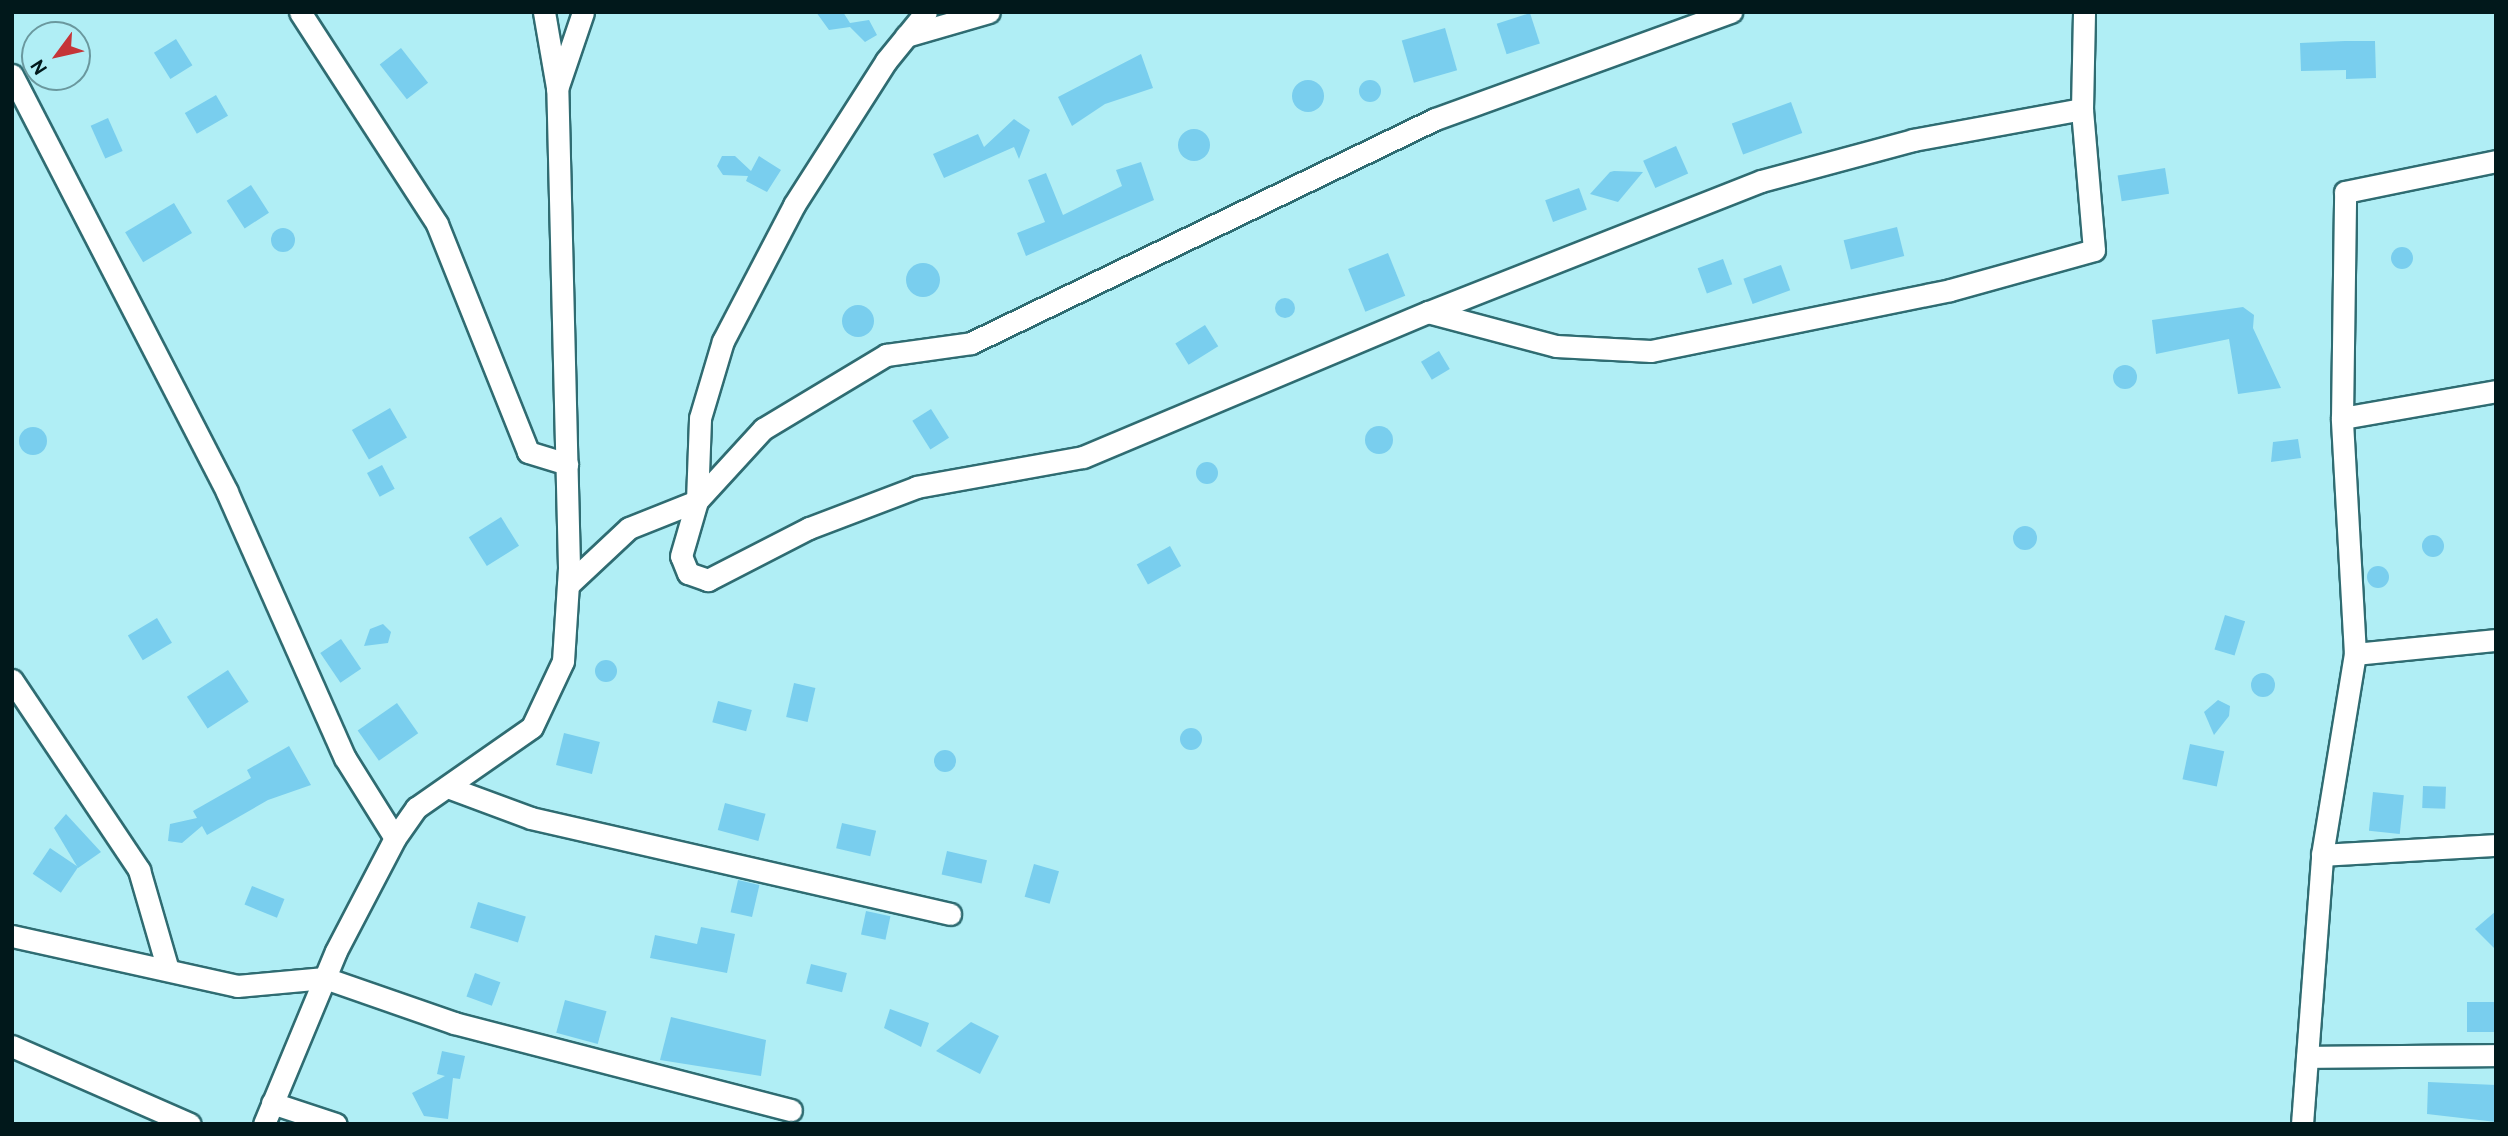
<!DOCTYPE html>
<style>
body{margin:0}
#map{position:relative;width:2508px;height:1136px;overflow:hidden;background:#b0eef5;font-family:Overpass,sans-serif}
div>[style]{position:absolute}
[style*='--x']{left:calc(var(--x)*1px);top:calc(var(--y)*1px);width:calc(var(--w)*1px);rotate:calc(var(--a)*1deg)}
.building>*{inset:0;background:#79ceee;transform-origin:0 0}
.round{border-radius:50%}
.roads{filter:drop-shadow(2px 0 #2f6c72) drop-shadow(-2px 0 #2f6c72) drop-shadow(0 2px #2f6c72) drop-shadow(0 -2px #2f6c72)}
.street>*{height:21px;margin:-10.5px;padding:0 10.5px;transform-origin:10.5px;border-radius:10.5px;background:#fff}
span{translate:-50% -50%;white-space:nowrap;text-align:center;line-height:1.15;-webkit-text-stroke:5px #b0eef5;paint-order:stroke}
.frame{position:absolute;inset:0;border:14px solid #01181b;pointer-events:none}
.north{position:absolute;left:21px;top:21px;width:70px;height:70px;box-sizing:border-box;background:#b0eef5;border:2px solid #6a989e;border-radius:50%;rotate:237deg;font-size:19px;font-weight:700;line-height:28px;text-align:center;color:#01181b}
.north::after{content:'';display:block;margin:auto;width:24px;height:32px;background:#c53538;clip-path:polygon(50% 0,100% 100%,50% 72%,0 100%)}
</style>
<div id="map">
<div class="building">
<div style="clip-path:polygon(816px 12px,843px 12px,850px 23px,869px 20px,877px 35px,865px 42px,850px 27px,829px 30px)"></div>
<div style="left:1530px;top:13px;width:32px;height:35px;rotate:72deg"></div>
<div style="left:1445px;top:28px;width:44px;height:45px;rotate:74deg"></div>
<div style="left:176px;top:39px;width:31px;height:26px;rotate:58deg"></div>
<div style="clip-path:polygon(2345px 41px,2375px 41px,2376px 78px,2346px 79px,2346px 70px,2301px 71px,2300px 43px)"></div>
<div style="left:401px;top:48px;width:44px;height:27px;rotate:52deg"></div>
<div style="clip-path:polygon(1141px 54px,1153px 88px,1105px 104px,1072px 126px,1058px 97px)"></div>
<div class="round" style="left:1359px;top:80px;width:22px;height:22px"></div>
<div class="round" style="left:1292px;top:80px;width:32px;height:32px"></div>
<div style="left:216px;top:95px;width:24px;height:36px;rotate:60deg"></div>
<div style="left:1791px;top:102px;width:33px;height:63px;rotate:70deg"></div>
<div style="left:108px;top:118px;width:36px;height:19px;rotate:66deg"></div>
<div style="clip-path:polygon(1014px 119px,1030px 130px,1019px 159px,1014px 147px,944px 178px,933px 154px,978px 134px,984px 147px)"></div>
<div class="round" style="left:1178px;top:129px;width:32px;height:32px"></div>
<div style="left:1676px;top:146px;width:30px;height:36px;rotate:66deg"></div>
<div style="clip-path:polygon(722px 156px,735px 156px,751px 171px,759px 156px,781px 170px,767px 192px,746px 181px,748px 176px,723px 175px,717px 166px)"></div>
<div style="clip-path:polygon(1141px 162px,1154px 200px,1026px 256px,1017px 233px,1045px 222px,1028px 180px,1046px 173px,1063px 215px,1122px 186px,1116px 170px)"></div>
<div style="left:2165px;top:168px;width:26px;height:48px;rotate:81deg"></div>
<div style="clip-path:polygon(1610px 172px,1614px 171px,1643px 172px,1618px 202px,1590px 194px)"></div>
<div style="left:251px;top:185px;width:33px;height:29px;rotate:57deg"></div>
<div style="left:1579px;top:188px;width:23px;height:36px;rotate:70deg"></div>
<div style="left:174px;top:203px;width:35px;height:57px;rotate:59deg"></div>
<div style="left:1897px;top:227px;width:30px;height:55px;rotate:76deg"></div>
<div class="round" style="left:271px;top:228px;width:24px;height:24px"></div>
<div class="round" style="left:2391px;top:247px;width:22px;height:22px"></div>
<div style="left:1388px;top:253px;width:46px;height:43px;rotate:68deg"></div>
<div style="left:1723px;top:259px;width:27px;height:27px;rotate:70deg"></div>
<div class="round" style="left:906px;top:263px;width:34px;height:34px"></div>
<div style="left:1781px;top:265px;width:27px;height:40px;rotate:70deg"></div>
<div class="round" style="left:1275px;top:298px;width:20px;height:20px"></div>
<div class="round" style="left:842px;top:305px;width:32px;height:32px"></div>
<div style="clip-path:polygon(2243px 307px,2254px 315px,2253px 328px,2281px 388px,2238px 394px,2229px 339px,2156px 354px,2152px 320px)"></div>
<div style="left:1205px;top:325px;width:25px;height:35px;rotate:58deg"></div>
<div style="left:1439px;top:351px;width:21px;height:21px;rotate:59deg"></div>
<div class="round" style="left:2113px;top:365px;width:24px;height:24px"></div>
<div style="left:390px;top:408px;width:34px;height:44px;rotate:60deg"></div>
<div style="left:931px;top:409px;width:34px;height:22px;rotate:58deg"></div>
<div class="round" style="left:1365px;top:426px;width:28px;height:28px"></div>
<div class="round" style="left:19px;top:427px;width:28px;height:28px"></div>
<div style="clip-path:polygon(2298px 439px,2301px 458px,2271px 462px,2273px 442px)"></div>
<div class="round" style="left:1196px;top:462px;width:22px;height:22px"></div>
<div style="left:382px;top:465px;width:27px;height:17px;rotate:62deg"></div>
<div style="left:501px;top:517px;width:34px;height:38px;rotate:58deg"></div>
<div class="round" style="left:2013px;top:526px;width:24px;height:24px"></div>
<div class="round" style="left:2422px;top:535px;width:22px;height:22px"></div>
<div style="left:1170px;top:546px;width:23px;height:38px;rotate:61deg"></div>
<div class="round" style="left:2367px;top:566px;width:22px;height:22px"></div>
<div style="left:2225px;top:615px;width:21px;height:36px;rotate:17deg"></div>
<div style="left:157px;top:618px;width:29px;height:34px;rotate:59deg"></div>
<div style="clip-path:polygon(383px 624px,391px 632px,388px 643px,364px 646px,370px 629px)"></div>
<div style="left:341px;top:639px;width:36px;height:25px;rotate:56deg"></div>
<div class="round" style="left:595px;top:660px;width:22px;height:22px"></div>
<div style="left:228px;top:670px;width:38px;height:49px;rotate:57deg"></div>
<div class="round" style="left:2251px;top:673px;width:24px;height:24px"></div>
<div style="left:794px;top:683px;width:22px;height:35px;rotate:13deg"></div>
<div style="clip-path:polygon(2218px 700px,2230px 706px,2229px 716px,2214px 735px,2204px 712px)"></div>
<div style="left:718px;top:701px;width:35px;height:22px;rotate:15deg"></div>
<div style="left:397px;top:703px;width:37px;height:48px;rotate:55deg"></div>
<div class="round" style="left:1180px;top:728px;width:22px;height:22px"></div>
<div style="left:564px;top:733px;width:37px;height:33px;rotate:14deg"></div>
<div style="left:2190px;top:744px;width:35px;height:36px;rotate:12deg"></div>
<div style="clip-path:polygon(289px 746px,311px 785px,268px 800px,207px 835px,202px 826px,182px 843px,168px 841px,170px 824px,197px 818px,193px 811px,251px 778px,247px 770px)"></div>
<div class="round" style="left:934px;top:750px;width:22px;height:22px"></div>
<div style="left:2423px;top:786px;width:23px;height:22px;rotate:2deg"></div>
<div style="left:2373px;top:792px;width:31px;height:39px;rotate:6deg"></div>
<div style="left:725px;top:803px;width:42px;height:28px;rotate:15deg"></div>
<div style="clip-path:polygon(66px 814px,101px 852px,78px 868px,54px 828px)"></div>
<div style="left:842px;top:823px;width:35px;height:26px;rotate:13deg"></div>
<div style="left:50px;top:848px;width:34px;height:31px;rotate:34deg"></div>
<div style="left:947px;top:851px;width:41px;height:24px;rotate:13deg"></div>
<div style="left:1034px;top:864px;width:26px;height:34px;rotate:16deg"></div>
<div style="left:738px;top:880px;width:22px;height:33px;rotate:13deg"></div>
<div style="left:252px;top:886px;width:35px;height:20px;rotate:22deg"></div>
<div style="left:478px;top:902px;width:50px;height:27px;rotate:17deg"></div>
<div style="left:866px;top:911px;width:25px;height:24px;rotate:12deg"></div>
<div style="clip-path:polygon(2496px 911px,2496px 950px,2475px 929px)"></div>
<div style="clip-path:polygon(701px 927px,735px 934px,727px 973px,650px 958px,655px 935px,697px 944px)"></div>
<div style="left:811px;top:964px;width:37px;height:20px;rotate:14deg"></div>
<div style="left:475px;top:973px;width:27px;height:25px;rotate:20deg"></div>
<div style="left:565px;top:1000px;width:43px;height:34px;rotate:15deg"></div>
<div style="left:2496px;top:1002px;width:30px;height:29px;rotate:90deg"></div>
<div style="clip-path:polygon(890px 1009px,929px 1023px,921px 1047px,884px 1028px)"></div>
<div style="clip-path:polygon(671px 1017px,766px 1040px,761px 1076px,660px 1060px)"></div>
<div style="clip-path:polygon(971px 1022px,999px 1036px,980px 1074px,936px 1051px)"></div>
<div style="clip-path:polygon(442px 1051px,465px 1056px,460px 1079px,453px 1078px,448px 1119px,424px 1116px,412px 1093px,445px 1076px,437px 1074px)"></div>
<div style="clip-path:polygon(2428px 1082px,2496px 1085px,2496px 1122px,2427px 1114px)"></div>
</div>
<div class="roads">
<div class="street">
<div style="--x:300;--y:12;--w:252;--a:57.1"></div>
<div style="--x:437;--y:224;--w:245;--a:68.2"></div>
<div style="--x:528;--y:452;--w:41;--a:17.1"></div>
<div style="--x:544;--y:12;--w:76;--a:80.2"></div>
<div style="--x:906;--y:36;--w:86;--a:-16.1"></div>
<div style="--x:12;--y:75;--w:469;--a:62.7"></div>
<div style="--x:227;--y:492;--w:291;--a:66.1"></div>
<div style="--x:345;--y:758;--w:94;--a:58"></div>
<div style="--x:2082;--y:109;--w:172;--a:169.6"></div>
<div style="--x:1913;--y:140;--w:157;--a:164.9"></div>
<div style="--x:1761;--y:181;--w:358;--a:158.5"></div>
<div style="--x:1428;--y:312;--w:132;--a:14.9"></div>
<div style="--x:1556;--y:346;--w:95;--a:3"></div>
<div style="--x:1651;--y:351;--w:305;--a:-11.5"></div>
<div style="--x:1950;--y:290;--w:149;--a:-15.5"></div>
<div style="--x:2094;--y:250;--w:142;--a:-94.9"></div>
<div style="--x:2082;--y:109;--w:97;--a:-88.8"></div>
<div style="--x:1428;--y:312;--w:374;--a:157.2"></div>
<div style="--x:1083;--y:457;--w:169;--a:169.8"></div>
<div style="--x:917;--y:487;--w:116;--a:159.2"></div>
<div style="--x:809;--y:528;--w:114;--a:152.8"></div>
<div style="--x:708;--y:580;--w:21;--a:-161"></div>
<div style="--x:688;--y:573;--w:18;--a:-112"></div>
<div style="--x:681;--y:556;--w:57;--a:-73.8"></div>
<div style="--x:697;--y:501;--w:98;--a:-47.5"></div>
<div style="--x:763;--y:429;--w:144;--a:-31"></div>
<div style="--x:886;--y:355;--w:86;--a:-8"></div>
<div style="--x:971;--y:343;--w:515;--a:-25.77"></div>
<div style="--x:1435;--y:119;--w:315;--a:-19.9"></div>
<div style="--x:2342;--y:418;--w:156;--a:-9.9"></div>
<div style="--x:568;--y:585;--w:83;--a:-43.1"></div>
<div style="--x:629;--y:528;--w:73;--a:-21.7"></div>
<div style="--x:697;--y:501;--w:83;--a:-87.9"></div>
<div style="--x:700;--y:418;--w:80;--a:-73.4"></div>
<div style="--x:723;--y:341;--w:153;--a:-62.4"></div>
<div style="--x:794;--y:205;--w:171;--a:-57.4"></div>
<div style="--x:886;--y:61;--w:63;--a:-50.8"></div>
<div style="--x:2355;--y:654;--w:142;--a:-5.7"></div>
<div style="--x:12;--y:680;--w:229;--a:56.2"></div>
<div style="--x:139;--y:870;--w:104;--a:73.8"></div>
<div style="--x:450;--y:788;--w:86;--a:20.3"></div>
<div style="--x:531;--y:818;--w:430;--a:12.9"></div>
<div style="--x:2322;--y:855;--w:174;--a:-3.3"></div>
<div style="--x:12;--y:936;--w:230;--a:12.5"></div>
<div style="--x:237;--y:986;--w:88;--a:-5.2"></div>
<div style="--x:325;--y:978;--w:137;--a:19.2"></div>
<div style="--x:454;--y:1023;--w:348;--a:14.5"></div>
<div style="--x:12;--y:1046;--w:194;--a:23.7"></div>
<div style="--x:2307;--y:1057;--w:189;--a:-0.6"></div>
<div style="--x:272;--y:1103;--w:67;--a:18.2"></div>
<div style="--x:264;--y:1124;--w:187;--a:-67.4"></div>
<div style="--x:336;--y:951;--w:127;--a:-62.4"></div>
<div style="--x:395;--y:838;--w:37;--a:-55"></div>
<div style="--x:416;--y:808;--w:141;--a:-34.9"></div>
<div style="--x:532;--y:727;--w:73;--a:-64.8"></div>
<div style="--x:563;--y:661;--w:94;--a:-86.3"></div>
<div style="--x:569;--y:567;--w:478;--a:-91.4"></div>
<div style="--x:557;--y:89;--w:81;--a:-71.3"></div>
<div style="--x:2302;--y:1124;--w:270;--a:-85.7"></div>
<div style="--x:2322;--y:855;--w:204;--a:-80.7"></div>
<div style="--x:2355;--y:654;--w:236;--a:-93.2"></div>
<div style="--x:2342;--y:418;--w:226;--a:-89.2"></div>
<div style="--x:2345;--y:192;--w:154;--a:-11.6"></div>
</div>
</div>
<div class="frame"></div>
<div class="north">N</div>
</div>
